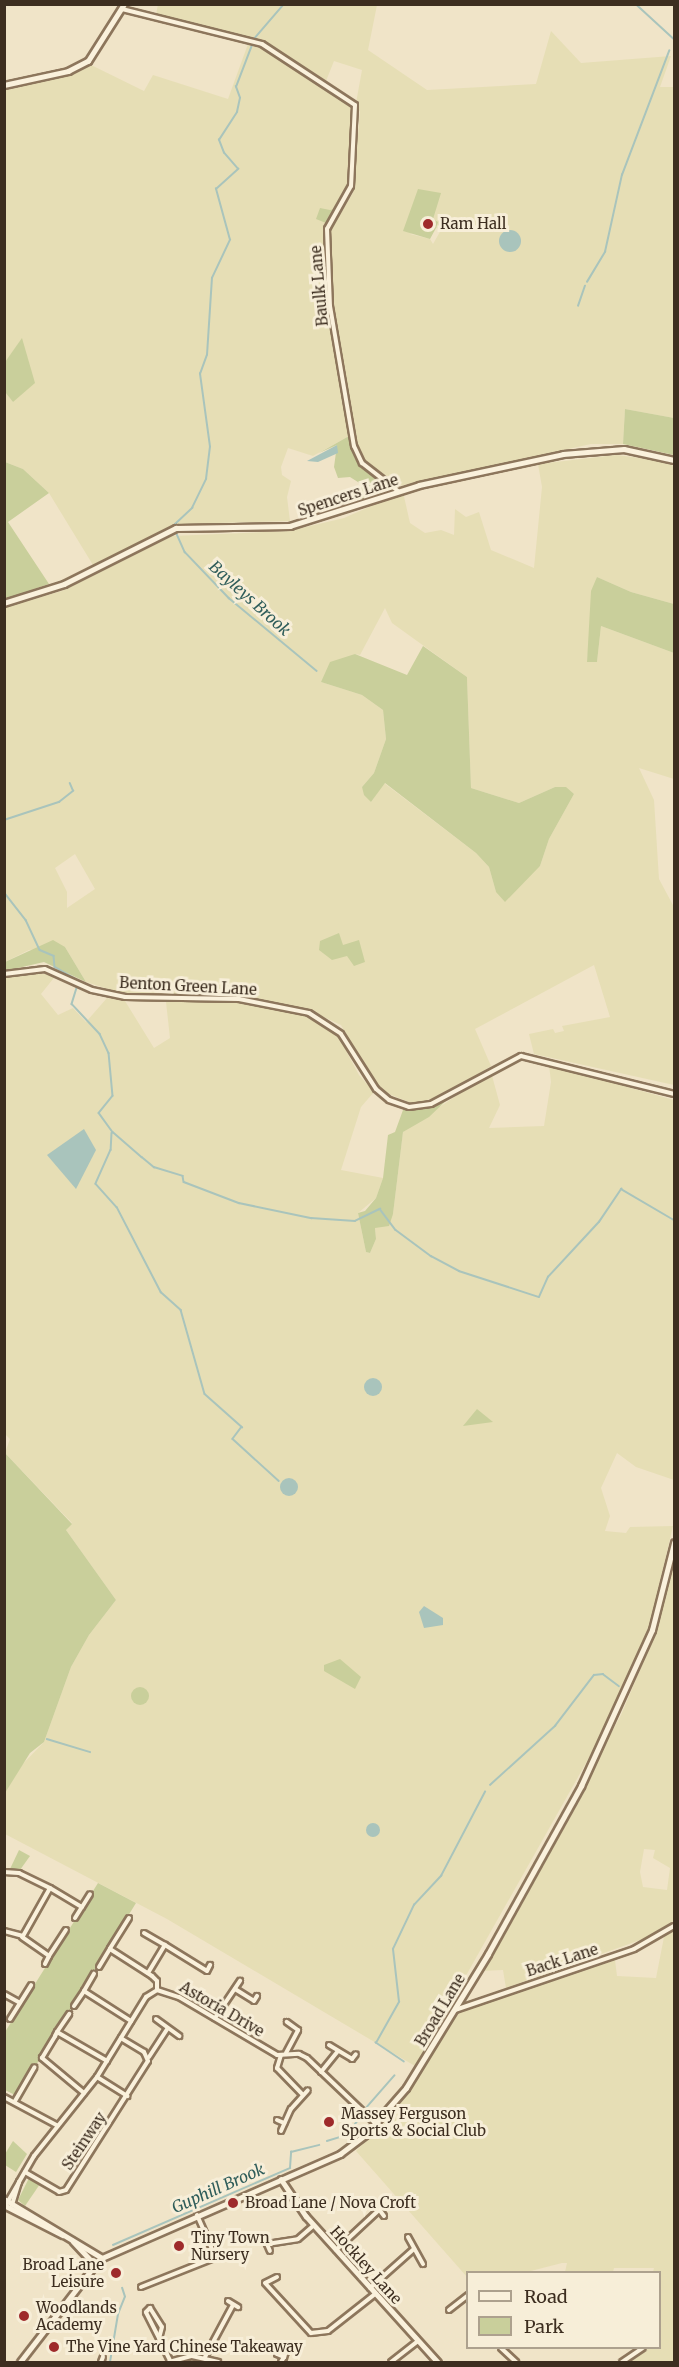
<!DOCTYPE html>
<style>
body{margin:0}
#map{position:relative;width:679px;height:2367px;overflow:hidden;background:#f0e4c8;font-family:Merriweather,serif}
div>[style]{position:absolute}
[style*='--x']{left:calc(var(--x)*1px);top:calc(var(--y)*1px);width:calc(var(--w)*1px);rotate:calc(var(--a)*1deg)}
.farmland>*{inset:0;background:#e6deb5}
.green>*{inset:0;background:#c9cf9b}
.round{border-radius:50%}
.water>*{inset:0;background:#a9c4bc}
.stream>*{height:1.5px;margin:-0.75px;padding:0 0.75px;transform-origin:0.75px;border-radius:0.75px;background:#a9c4bc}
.roads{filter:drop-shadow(2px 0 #8d765c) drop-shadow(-2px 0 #8d765c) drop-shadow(0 2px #8d765c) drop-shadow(0 -2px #8d765c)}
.minor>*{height:4px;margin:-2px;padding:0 2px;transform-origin:2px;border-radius:2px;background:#faf1dc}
.tertiary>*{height:4.5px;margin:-2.25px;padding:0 2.25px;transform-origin:2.25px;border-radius:2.25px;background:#faf1dc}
.dots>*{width:16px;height:16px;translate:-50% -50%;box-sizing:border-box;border:3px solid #f7eed8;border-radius:50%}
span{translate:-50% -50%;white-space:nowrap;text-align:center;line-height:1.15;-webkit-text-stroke:6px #f7eed8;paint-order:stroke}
.poi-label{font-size:15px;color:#3d2e20}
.left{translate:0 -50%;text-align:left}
.right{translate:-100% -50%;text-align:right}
.street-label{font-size:15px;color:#3d2e20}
.water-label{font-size:16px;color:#2f5d5a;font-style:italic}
.frame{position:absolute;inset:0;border:6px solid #3d2e20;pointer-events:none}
.legend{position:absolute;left:466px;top:2271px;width:195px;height:78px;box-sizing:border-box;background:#f7eed8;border:2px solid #ada18e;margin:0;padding:8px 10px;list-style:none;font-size:18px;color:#3d2e20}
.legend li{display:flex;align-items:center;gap:12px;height:30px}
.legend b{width:30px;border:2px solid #ada18e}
</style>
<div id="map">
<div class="farmland">
<div style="clip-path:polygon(evenodd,158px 4px,377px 5px,368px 50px,427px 90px,536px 84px,551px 31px,581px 63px,671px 56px,660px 87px,674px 87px,674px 418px,625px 409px,623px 444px,591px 444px,399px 486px,371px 468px,360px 456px,330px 289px,330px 231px,353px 193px,360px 112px,356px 103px,362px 70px,334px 61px,326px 81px,263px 42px,156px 15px,158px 4px,437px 222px,436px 228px,441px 230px,433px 244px,430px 239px,410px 234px,437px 222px)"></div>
<div style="clip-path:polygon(248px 44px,277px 54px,354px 110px,350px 184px,342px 205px,326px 223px,323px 276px,349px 436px,313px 456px,288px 448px,281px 467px,282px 475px,291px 481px,287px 497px,290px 521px,183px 524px,167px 528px,93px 565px,49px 493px,23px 469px,5px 462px,5px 392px,13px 402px,22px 339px,5px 362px,5px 90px,64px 77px,89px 64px,144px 91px,153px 75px,228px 99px)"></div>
<div style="clip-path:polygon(evenodd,616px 455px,657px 460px,674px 466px,674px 604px,631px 592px,597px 577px,587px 661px,597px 662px,601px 626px,674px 653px,674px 779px,639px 768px,654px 800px,659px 879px,674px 907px,674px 1085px,534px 1054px,529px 1034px,553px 1029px,555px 1033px,564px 1031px,562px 1026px,610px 1017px,594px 965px,475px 1029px,491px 1066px,446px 1094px,414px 1104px,384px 1092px,368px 1075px,341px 1025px,311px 1011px,240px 994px,127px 995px,86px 982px,65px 947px,29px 950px,5px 962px,5px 607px,62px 591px,172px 536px,289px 531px,344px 518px,403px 492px,410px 523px,425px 533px,441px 530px,454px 535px,455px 509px,466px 517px,479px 512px,491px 550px,534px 568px,542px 487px,538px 464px,616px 455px,385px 608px,392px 623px,467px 677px,471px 788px,519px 803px,555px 787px,574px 794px,549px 839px,540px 866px,496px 892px,489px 867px,476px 853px,384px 783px,371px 802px,362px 787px,374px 773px,386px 739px,383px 710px,362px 695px,321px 682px,355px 654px,360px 655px,385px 608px,616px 455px,75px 854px,95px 889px,67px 908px,67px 892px,55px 868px,75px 854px)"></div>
<div style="clip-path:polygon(23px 974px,57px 974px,41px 994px,58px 1015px,73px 1008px,86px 1022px,107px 998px,125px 1001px,154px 1048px,170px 1038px,166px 1002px,244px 1001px,291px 1011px,320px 1021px,336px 1032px,359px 1075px,374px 1092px,361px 1107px,341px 1170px,383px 1178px,376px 1198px,358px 1213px,366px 1252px,370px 1253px,376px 1239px,375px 1227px,393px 1214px,403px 1132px,491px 1072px,500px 1105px,489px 1128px,544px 1126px,551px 1082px,549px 1065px,674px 1100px,674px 1480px,636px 1467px,617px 1453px,601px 1488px,610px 1516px,605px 1531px,626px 1533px,630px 1527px,673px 1526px,648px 1634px,604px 1731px,415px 2066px,167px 1919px,5px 1834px,5px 1793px,16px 1771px,44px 1742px,71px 1667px,89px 1635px,116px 1600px,66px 1530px,72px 1523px,5px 1453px,10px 1439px,5px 1434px,5px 978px)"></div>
<div style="clip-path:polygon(evenodd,674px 1558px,674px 1922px,657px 1934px,506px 1988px,503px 1970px,482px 1971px,621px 1715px,654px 1637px,674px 1558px,644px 1849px,655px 1850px,653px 1858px,670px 1868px,667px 1890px,643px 1887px,640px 1872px,644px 1849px)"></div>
<div style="clip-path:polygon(674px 1930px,674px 2362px,630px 2362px,646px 2351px,644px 2348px,660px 2348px,660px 2272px,653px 2272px,654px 2268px,614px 2268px,613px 2272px,565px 2272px,567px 2263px,562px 2263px,527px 2272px,468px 2272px,467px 2277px,356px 2151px,392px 2115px,456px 2014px,474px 2004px,615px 1960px,617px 1976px,656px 1978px,664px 1937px)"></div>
</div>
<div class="green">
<div style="clip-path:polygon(418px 189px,441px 193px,433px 219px,438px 222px,436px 228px,430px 239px,403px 231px)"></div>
<div style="clip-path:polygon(320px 208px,330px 210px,339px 208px,326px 223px,316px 219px)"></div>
<div style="clip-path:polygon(22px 338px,35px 383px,13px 402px,5px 392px,5px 362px)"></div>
<div style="clip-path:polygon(625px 409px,674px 418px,674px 455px,623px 444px)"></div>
<div style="clip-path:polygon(349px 436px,355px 459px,387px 491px,349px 505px,349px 495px,361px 484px,350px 477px,338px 478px,334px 467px,337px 445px,319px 453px)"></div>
<div style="clip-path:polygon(5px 462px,23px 469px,49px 493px,8px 522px,49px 584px,5px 599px)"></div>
<div style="clip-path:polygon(597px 577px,631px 592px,674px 604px,674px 653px,601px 626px,597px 662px,587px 662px,591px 591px)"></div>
<div style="clip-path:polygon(423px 646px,467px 677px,471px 788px,519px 803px,555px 787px,566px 787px,574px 794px,549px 839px,540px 866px,505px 902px,496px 892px,489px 867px,476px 853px,385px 783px,371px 802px,364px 795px,362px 787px,374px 773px,386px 739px,383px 710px,362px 695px,321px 682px,330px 662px,355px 654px,407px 675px)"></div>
<div style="clip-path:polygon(339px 933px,343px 945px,359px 940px,365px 962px,354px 966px,347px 956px,332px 960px,319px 950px,320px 941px)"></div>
<div style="clip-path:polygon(53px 940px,65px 947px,86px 982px,44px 962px,5px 971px,5px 962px)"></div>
<div style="clip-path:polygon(451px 1096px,429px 1117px,403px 1132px,393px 1214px,389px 1226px,375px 1228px,376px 1239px,370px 1253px,366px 1252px,358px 1213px,365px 1211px,376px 1198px,383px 1178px,388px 1135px,395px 1132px,403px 1110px,425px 1109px)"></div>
<div style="clip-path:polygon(477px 1409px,493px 1422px,463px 1426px)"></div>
<div style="clip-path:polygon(5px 1453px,72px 1524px,66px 1530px,116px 1600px,89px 1635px,71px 1667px,44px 1742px,30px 1753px,5px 1793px)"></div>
<div style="clip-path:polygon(340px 1659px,361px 1677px,355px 1689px,324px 1671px,324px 1665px)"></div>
<div class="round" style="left:131px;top:1687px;width:18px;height:18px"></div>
<div style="clip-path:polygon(19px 1850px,30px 1856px,20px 1870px,10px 1869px)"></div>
<div style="clip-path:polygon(98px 1883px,136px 1903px,17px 2096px,5px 2090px,5px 2032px)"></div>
<div style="clip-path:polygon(13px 2141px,27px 2154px,16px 2172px,5px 2165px,5px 2154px)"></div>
<div style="clip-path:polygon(29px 2178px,40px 2184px,25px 2206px,18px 2200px)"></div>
</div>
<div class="water">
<div class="round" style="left:499px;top:230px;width:22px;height:22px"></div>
<div style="clip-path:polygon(337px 445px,338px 453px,318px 462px,307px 461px)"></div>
<div style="clip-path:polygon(84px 1129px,96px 1150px,76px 1189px,47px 1155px)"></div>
<div class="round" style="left:364px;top:1378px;width:18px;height:18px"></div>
<div class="round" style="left:280px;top:1478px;width:18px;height:18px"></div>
<div style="clip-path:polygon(424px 1606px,443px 1618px,443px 1625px,424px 1628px,419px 1612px)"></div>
<div class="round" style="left:366px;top:1823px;width:14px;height:14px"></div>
</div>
<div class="stream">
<div style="--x:636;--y:4;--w:52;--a:42.6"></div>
<div style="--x:254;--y:39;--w:46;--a:-49.4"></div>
<div style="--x:587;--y:282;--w:35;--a:-59"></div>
<div style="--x:605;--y:252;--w:79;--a:-77.6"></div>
<div style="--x:622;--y:175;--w:133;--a:-69.2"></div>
<div style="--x:578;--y:306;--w:21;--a:-71"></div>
<div style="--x:174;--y:525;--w:25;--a:-43"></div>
<div style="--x:192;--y:508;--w:32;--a:-64"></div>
<div style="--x:206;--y:479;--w:32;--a:-83"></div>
<div style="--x:210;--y:447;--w:74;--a:-97.8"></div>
<div style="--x:200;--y:374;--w:20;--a:-70"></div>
<div style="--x:207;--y:355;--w:77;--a:-86.3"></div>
<div style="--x:212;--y:278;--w:42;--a:-64.7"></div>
<div style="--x:230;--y:240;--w:53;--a:-105.4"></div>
<div style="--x:216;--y:189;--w:30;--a:-42"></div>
<div style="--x:238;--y:169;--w:21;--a:-131"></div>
<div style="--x:224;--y:153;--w:14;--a:-111"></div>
<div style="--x:219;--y:140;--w:33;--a:-57"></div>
<div style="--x:237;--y:112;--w:14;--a:-78"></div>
<div style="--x:240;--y:98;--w:12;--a:-110"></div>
<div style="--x:236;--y:87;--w:45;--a:-69.1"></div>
<div style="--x:177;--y:534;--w:20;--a:66"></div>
<div style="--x:185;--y:552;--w:64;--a:46.3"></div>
<div style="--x:229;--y:598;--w:114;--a:39.7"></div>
<div style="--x:4;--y:820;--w:58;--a:-18.1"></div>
<div style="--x:59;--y:802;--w:18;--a:-38"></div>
<div style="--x:73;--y:791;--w:8;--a:-113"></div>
<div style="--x:4;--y:892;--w:36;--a:52"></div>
<div style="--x:26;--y:920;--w:33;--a:65"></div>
<div style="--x:40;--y:950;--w:15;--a:23"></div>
<div style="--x:54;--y:956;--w:11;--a:85"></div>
<div style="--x:55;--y:967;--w:30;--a:30"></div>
<div style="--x:77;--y:988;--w:17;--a:107"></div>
<div style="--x:72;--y:1004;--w:41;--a:47"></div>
<div style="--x:100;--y:1034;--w:21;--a:65"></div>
<div style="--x:109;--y:1053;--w:43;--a:84.7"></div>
<div style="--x:113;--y:1096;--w:22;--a:129"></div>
<div style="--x:99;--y:1113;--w:24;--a:54"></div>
<div style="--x:113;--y:1132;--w:38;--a:41"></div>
<div style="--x:142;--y:1157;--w:16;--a:40"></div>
<div style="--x:154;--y:1167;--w:30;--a:17"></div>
<div style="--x:183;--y:1176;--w:6;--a:81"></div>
<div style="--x:184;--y:1182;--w:59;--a:20.9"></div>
<div style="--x:239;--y:1203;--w:74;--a:11.8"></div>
<div style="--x:311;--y:1218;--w:44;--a:3.9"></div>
<div style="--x:355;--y:1221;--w:28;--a:-26"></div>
<div style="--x:380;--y:1209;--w:26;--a:53"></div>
<div style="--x:396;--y:1230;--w:44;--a:36.6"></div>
<div style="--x:431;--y:1256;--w:32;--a:28"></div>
<div style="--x:459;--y:1271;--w:84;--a:18"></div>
<div style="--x:539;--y:1297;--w:22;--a:-66"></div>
<div style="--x:548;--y:1277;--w:75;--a:-47.2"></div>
<div style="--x:599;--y:1222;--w:40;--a:-56"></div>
<div style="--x:621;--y:1189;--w:61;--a:30.3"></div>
<div style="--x:112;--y:1133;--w:17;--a:93"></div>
<div style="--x:111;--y:1150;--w:37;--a:114"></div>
<div style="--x:96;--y:1184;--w:31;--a:48"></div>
<div style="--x:117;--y:1207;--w:96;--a:62.6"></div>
<div style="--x:161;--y:1292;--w:27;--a:42"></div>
<div style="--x:181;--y:1310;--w:87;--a:74.1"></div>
<div style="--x:205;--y:1394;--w:50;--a:41.7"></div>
<div style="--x:242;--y:1427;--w:15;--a:127"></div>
<div style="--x:233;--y:1439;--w:62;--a:42.4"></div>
<div style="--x:47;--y:1739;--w:45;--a:16.8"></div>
<div style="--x:490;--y:1785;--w:88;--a:-42.2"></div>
<div style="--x:555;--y:1726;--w:64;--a:-52.6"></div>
<div style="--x:594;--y:1675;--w:9;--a:-6"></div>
<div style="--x:603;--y:1674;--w:20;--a:37"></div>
<div style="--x:404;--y:2062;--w:34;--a:-146"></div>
<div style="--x:376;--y:2043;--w:47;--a:-60.7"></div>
<div style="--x:399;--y:2002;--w:53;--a:-96.5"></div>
<div style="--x:393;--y:1949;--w:49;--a:-64.5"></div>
<div style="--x:414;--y:1905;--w:40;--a:-47"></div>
<div style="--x:441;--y:1876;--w:95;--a:-62.4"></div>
<div style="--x:366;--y:2108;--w:43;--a:-48.8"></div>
<div style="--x:348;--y:2133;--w:18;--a:-52"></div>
<div style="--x:327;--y:2141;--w:17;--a:-17"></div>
<div style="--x:113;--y:2245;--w:193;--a:-23.5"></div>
<div style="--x:290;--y:2168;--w:16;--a:-86"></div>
<div style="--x:291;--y:2152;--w:29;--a:-14"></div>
<div style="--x:110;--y:2362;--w:49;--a:-80.5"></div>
<div style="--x:118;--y:2314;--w:18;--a:-68"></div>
<div style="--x:125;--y:2297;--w:9;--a:-108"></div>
</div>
<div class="roads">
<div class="minor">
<div style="--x:122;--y:9;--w:144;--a:14"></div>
<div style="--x:262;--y:44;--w:111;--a:33.3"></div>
<div style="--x:355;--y:105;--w:81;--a:92.8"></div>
<div style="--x:351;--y:186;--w:49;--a:119.2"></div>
<div style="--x:327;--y:229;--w:77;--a:87.8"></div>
<div style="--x:330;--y:306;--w:142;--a:80.3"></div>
<div style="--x:354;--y:446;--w:19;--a:65"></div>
<div style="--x:362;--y:463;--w:46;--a:37.9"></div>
<div style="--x:4;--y:974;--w:41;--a:-7"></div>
<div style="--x:45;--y:969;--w:51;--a:24.1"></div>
<div style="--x:92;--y:990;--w:34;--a:12"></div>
<div style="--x:125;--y:997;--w:114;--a:1"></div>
<div style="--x:239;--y:999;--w:71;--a:11.3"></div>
<div style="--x:309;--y:1013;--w:38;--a:33"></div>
<div style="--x:341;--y:1034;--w:65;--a:57.5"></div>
<div style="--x:376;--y:1089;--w:17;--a:40"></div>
<div style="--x:389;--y:1100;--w:21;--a:19"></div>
<div style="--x:409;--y:1107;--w:22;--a:-8"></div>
<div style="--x:431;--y:1104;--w:102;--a:-28.1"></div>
<div style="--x:521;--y:1056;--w:158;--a:13.9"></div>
<div style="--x:4;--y:1872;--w:15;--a:4"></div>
<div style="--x:19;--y:1873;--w:34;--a:26"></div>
<div style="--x:50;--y:1888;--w:55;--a:119.4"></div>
<div style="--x:23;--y:1936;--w:20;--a:-165"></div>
<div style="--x:50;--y:1888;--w:37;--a:31"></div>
<div style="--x:82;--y:1907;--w:15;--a:-58"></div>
<div style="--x:75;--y:1918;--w:13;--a:-58"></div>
<div style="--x:129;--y:1918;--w:36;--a:122"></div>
<div style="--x:110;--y:1949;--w:50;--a:32.7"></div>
<div style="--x:152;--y:1976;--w:7;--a:45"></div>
<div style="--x:157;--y:1981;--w:9;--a:90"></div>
<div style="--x:144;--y:1933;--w:24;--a:30"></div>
<div style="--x:22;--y:1937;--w:33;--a:35"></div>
<div style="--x:49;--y:1956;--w:9;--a:117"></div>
<div style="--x:49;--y:1956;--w:31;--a:-57"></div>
<div style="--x:99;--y:1967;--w:21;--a:-59"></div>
<div style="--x:148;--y:1973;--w:33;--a:-59"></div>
<div style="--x:165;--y:1945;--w:49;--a:31.8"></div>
<div style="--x:207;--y:1971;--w:7;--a:-63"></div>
<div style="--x:235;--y:1989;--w:22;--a:32"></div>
<div style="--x:254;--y:2001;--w:6;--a:-59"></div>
<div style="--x:84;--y:1991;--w:20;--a:-60"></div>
<div style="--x:4;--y:1994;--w:18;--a:29"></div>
<div style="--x:74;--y:2006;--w:18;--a:-56"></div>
<div style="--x:84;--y:1991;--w:56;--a:32.6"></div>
<div style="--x:455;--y:2010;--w:189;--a:-18.8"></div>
<div style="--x:634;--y:1949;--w:46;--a:-29.9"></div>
<div style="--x:215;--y:2018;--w:45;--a:-56"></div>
<div style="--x:10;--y:2019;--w:40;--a:-58"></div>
<div style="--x:156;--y:2019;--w:29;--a:36"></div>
<div style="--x:57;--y:2032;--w:22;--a:-56"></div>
<div style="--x:329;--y:2045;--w:27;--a:31"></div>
<div style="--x:352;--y:2059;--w:6;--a:-51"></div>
<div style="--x:286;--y:2053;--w:26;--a:-62"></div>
<div style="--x:298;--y:2030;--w:14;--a:-144"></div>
<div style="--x:281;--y:2055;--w:14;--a:107"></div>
<div style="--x:277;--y:2068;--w:37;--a:46"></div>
<div style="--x:149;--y:2057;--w:33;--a:-57"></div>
<div style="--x:321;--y:2072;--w:27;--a:-51"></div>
<div style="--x:97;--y:2077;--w:36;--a:32"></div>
<div style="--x:84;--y:2093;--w:55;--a:-140.2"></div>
<div style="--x:42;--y:2058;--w:26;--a:-59"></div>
<div style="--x:55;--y:2036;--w:4;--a:-63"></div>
<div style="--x:57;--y:2032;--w:58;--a:30.1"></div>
<div style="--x:4;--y:2097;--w:61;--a:28.2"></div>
<div style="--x:15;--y:2101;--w:39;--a:-60"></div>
<div style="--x:277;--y:2120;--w:8;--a:23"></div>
<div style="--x:281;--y:2131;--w:24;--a:-66"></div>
<div style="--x:291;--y:2109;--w:25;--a:-48"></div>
<div style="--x:25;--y:2172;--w:39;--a:30"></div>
<div style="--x:59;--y:2192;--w:7;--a:-16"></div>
<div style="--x:66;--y:2190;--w:153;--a:-57.6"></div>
<div style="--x:148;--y:2061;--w:10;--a:-114"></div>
<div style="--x:144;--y:2052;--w:27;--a:-149"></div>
<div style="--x:19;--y:2182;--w:30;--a:-60"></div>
<div style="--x:34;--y:2156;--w:101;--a:-51.4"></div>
<div style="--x:97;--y:2077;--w:94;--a:-58.5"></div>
<div style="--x:146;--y:1997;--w:13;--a:-32"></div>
<div style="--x:157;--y:1990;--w:23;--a:18"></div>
<div style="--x:179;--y:1997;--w:114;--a:30.6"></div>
<div style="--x:277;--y:2055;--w:22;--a:-3"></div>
<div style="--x:299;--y:2054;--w:9;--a:27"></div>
<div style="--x:307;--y:2058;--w:95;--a:43.7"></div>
<div style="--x:7;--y:2203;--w:24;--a:-60"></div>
<div style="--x:19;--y:2182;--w:24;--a:107"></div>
<div style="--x:375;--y:2204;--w:15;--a:53"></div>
<div style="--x:197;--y:2215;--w:47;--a:66.2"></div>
<div style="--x:264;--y:2237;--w:15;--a:67"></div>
<div style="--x:408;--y:2237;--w:31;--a:61"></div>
<div style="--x:267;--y:2244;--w:31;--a:-9"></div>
<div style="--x:298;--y:2239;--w:21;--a:-41"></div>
<div style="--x:336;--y:2250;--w:59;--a:-42.9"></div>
<div style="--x:277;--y:2277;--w:13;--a:153"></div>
<div style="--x:265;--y:2283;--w:68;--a:47.4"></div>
<div style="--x:311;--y:2333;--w:17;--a:-7"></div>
<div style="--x:328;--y:2331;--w:60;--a:-38.2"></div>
<div style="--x:141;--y:2287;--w:89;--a:-21.7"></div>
<div style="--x:370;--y:2288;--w:59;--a:-41.6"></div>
<div style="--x:228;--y:2301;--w:12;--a:31"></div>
<div style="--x:449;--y:2310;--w:24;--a:-38"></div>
<div style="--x:159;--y:2338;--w:29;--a:-117"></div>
<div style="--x:146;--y:2312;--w:6;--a:-45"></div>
<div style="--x:150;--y:2308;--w:22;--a:58"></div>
<div style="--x:162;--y:2327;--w:11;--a:105"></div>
<div style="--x:159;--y:2338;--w:25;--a:64"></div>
<div style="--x:501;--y:2348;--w:21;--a:43"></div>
<div style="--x:205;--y:2357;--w:59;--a:-61.7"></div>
<div style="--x:101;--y:2362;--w:5;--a:-68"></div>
<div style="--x:169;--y:2362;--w:24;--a:-15"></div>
<div style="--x:192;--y:2356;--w:27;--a:13"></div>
<div style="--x:281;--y:2362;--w:6;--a:-59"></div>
<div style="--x:284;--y:2357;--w:5;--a:-68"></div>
<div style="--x:286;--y:2352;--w:11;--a:-146"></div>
<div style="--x:277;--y:2346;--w:8;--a:90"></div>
<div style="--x:277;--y:2354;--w:8;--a:23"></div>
<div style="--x:391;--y:2362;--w:34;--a:-38"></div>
<div style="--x:622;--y:2362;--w:25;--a:-34"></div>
</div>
<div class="tertiary">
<div style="--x:4;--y:85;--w:66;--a:-12.3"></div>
<div style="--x:68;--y:71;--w:22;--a:-27"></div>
<div style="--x:88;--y:61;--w:67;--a:-57.7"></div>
<div style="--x:4;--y:603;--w:63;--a:-17.6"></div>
<div style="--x:64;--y:584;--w:125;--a:-26.6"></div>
<div style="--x:176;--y:528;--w:114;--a:-1"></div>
<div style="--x:290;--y:526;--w:135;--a:-17.6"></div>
<div style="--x:419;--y:485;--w:147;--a:-12.1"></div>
<div style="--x:563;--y:454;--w:61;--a:-4.7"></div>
<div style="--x:624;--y:449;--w:51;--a:12.4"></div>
<div style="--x:281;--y:2179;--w:45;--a:56"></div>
<div style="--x:306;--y:2216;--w:197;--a:47.9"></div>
<div style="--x:4;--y:2199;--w:114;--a:31"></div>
<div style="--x:4;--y:2205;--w:66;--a:27"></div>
<div style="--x:73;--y:2241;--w:33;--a:47"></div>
<div style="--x:102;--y:2258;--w:260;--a:-23.6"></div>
<div style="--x:340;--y:2154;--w:31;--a:-37"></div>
<div style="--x:365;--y:2135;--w:62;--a:-48.9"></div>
<div style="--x:406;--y:2088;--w:157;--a:-58.5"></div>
<div style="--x:488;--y:1954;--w:192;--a:-61"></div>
<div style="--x:581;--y:1786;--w:171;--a:-65.5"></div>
<div style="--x:652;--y:1630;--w:90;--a:-75.8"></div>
<div style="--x:20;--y:2362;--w:123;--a:-52.3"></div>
</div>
</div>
<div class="dots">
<div style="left:428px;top:224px;background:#9e2a2b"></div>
<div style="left:329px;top:2122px;background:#9e2a2b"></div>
<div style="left:233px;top:2203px;background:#9e2a2b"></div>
<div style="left:179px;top:2246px;background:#9e2a2b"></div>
<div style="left:116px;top:2273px;background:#9e2a2b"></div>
<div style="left:24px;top:2316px;background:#9e2a2b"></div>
<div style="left:54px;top:2347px;background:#9e2a2b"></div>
</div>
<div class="poi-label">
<span class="left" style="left:440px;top:224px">Ram Hall</span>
<span class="left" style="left:341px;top:2122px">Massey Ferguson<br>Sports &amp; Social Club</span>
<span class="left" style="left:245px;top:2203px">Broad Lane / Nova Croft</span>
<span class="left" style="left:191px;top:2246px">Tiny Town<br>Nursery</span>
<span class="right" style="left:104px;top:2273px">Broad Lane<br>Leisure</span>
<span class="left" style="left:36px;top:2316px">Woodlands<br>Academy</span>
<span class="left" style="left:66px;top:2347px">The Vine Yard Chinese Takeaway</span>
</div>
<div class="street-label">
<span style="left:319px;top:286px;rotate:-95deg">Baulk Lane</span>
<span style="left:348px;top:495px;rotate:-18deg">Spencers Lane</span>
<span style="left:188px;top:986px;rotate:3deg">Benton Green Lane</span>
<span style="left:562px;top:1960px;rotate:-18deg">Back Lane</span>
<span style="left:222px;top:2009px;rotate:30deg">Astoria Drive</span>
<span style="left:440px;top:2010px;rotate:-59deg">Broad Lane</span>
<span style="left:84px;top:2141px;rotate:-56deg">Steinway</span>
<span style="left:366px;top:2265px;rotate:48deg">Hockley Lane</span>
</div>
<div class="water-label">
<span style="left:250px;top:598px;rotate:42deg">Bayleys Brook</span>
<span style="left:218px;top:2188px;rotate:-24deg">Guphill Brook</span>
</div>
<div class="frame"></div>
<ul class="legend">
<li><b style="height:8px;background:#faf1dc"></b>Road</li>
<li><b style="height:16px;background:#c9cf9b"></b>Park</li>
</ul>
</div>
